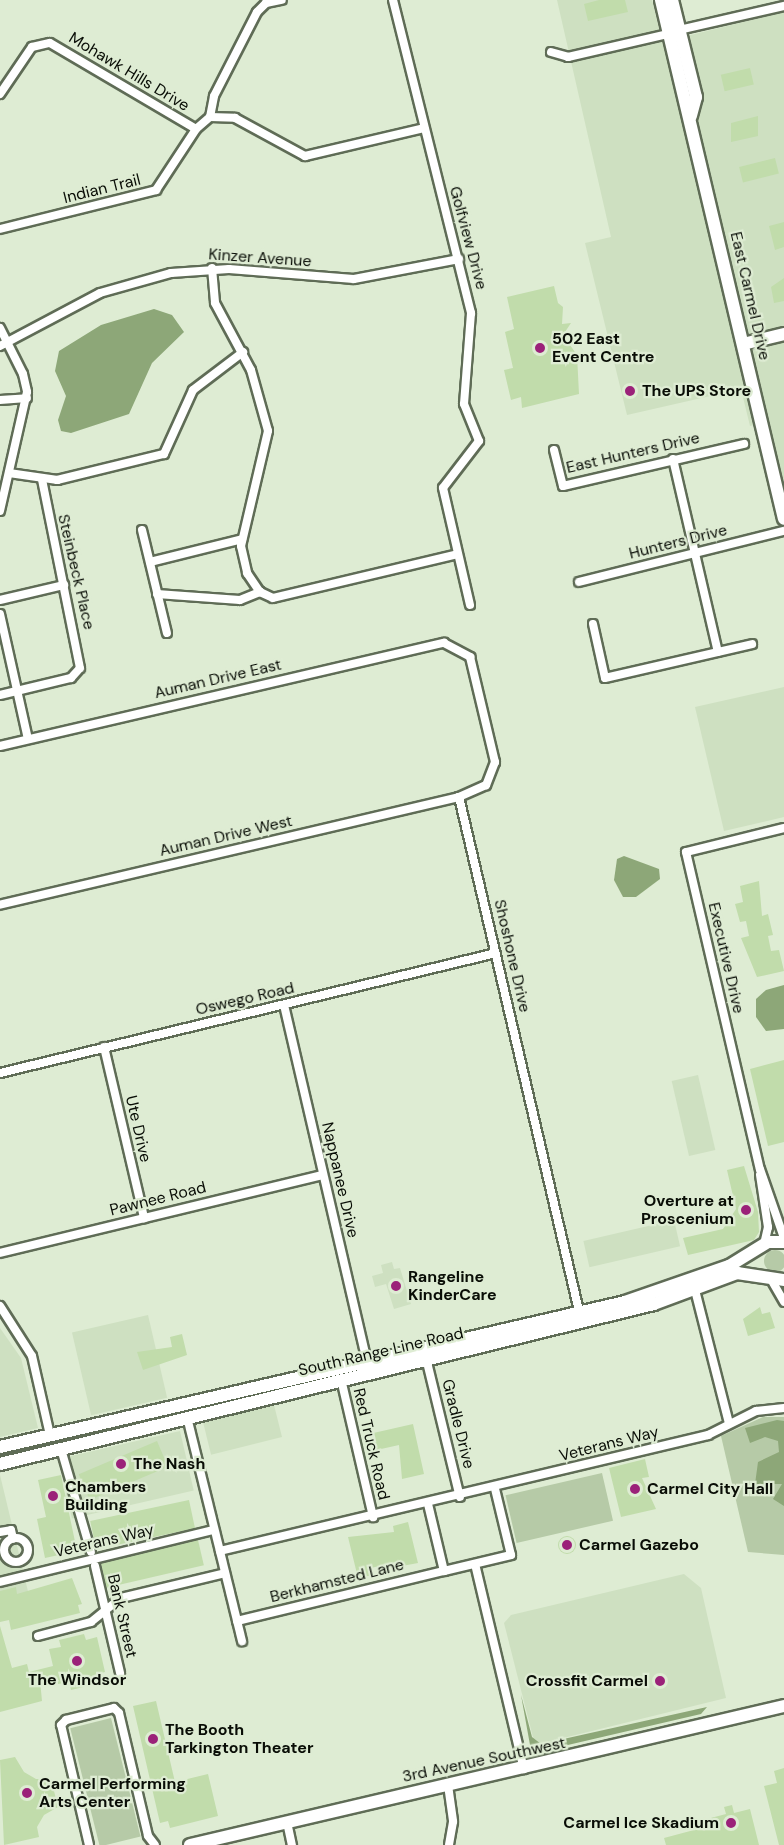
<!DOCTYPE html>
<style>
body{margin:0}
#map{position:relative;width:784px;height:1845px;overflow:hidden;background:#deecd3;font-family:"DM Sans",sans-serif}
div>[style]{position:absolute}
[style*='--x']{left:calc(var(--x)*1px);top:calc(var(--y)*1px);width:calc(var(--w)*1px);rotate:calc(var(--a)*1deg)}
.built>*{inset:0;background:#cee0c1;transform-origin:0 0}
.green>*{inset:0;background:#b6caa7;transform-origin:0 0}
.round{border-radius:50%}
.water>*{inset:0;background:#8da778}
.building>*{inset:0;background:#c1dcab;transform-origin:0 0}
.roads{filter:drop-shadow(2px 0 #5f6c56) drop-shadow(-2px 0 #5f6c56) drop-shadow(0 2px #5f6c56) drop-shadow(0 -2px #5f6c56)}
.street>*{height:8px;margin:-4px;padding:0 4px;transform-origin:4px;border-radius:4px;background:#fff}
.street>.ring{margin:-4px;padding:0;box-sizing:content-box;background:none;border:8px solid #fff;border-radius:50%}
.secondary>*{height:12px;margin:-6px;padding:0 6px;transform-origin:6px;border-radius:6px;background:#fff}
.dots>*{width:16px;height:16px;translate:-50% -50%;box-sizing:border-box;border:3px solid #deecd3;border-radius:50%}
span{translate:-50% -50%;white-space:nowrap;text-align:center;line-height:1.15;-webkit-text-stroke:4.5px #deecd3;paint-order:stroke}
.street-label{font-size:16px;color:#090d06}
.poi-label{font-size:16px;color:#090d06;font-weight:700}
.left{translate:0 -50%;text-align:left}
.right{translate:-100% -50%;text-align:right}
</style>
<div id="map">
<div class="built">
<div style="clip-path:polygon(557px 0,652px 0,662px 42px,784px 12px,784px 496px,768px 421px,750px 426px,741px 389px,627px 415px,585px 243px,611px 237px)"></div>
<div style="clip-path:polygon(784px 687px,784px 817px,724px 831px,695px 707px)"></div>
<div style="left:698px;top:1075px;width:77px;height:27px;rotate:77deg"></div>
<div style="left:674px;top:1220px;width:27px;height:93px;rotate:77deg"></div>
<div style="clip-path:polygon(392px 1262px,394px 1269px,400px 1268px,411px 1304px,394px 1309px,386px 1284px,375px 1287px,372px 1276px,383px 1273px,381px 1265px)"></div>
<div style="left:148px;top:1315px;width:85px;height:78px;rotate:77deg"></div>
<div style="clip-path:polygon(0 1328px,21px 1358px,38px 1428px,0 1437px)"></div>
<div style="left:274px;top:1405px;width:33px;height:73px;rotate:76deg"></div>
<div style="left:180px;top:1431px;width:61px;height:125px;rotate:77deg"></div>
<div style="clip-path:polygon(0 1475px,32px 1608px,0 1615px)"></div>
<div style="clip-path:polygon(684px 1574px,701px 1588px,726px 1698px,535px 1745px,504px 1623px,511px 1615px)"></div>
</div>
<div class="green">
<div class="round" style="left:764px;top:1250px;width:22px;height:22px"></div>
<div style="clip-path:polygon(763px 1417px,784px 1417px,784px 1555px,748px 1552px,721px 1436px)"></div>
<div style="left:602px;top:1473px;width:49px;height:99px;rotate:77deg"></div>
<div style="left:111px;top:1718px;width:122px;height:42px;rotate:76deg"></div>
</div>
<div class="water">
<div style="clip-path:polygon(154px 309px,172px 315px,184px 332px,152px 363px,129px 414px,71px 433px,61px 431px,58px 420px,66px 396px,55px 371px,59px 351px,101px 325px)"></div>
<div style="clip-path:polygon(624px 856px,659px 869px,660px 879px,636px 897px,623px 897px,614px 880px,617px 859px)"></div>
<div style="clip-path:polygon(784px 985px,784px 1029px,766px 1031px,756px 1017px,756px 999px,766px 990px)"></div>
<div style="clip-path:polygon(777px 1420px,784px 1421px,784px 1506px,773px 1499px,782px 1484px,755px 1484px,758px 1462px,779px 1452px,778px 1441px,765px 1437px,750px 1443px,745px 1428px)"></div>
<div style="clip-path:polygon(521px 1695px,532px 1737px,541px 1744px,707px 1707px,701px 1714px,542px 1751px,530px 1745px)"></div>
</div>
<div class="building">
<div style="clip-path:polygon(599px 0,625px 0,628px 12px,588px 21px,584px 4px)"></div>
<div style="left:750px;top:68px;width:17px;height:30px;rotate:77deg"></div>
<div style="clip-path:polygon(758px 116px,758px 136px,731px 142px,731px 123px)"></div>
<div style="left:775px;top:158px;width:16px;height:37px;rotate:76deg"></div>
<div style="clip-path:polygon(784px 222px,784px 247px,775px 250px,769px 226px)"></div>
<div style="clip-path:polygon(784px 278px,784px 301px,774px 303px,771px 287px)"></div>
<div style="clip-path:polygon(554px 286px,558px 303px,563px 307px,562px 324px,571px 323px,563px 335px,577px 355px,579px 394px,522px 408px,521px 397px,511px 400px,504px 370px,513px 368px,505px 332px,514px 329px,507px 297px)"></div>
<div style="clip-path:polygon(759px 881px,762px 916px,768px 914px,773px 935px,768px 936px,771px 951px,779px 950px,784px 971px,757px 977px,741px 938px,749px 936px,746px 921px,740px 922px,735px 904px,743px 902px,740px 886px)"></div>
<div style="clip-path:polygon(784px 1060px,784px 1142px,768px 1146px,750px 1069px)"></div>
<div style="clip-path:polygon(744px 1166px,758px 1212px,759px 1232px,754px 1240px,688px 1255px,683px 1238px,723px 1229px,736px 1209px,727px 1170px)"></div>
<div style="clip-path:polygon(760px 1307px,762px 1314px,770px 1312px,775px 1328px,748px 1336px,743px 1319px)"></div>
<div style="clip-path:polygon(182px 1334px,187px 1355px,143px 1370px,137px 1352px,172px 1347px,170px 1337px)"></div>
<div style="clip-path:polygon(413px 1424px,424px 1474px,402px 1479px,399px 1445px,372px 1451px,369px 1434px)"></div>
<div style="left:157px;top:1441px;width:28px;height:85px;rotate:67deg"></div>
<div style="clip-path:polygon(645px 1459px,649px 1477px,642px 1478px,656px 1509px,621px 1517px,609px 1468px)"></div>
<div style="clip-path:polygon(61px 1475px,77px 1551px,45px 1558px,37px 1519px,46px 1517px,38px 1480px)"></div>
<div style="left:189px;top:1500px;width:29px;height:101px;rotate:78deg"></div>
<div style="clip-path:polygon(408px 1522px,418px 1563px,402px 1566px,400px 1561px,371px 1568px,373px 1575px,358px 1578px,348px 1537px,394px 1532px,393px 1526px)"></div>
<div class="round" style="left:558px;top:1536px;width:18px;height:18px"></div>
<div style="left:198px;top:1540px;width:26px;height:100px;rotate:77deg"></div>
<div style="clip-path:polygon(72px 1578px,82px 1604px,78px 1605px,80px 1613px,11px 1630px,9px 1620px,0 1622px,0 1591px,16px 1587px,17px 1594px)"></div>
<div style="clip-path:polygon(0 1626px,12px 1668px,27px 1664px,29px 1672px,53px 1666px,49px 1649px,61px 1647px,59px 1640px,84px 1634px,86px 1640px,97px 1637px,105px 1672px,94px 1675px,96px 1684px,71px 1690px,69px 1682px,58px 1684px,56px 1676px,40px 1680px,42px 1701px,0 1712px)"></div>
<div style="clip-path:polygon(156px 1701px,175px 1782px,208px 1774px,218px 1816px,170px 1828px,168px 1821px,160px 1823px,133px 1706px)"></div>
<div style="clip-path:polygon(15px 1757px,24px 1772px,36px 1779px,51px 1779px,58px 1807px,44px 1815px,37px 1827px,39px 1837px,4px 1845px,0 1760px)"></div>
<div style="clip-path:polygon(784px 1768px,784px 1845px,779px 1845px,764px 1786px,777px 1783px,774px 1771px)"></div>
<div style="clip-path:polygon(732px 1805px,734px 1813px,750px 1809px,759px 1845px,666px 1845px,664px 1838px,709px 1826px,707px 1819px,726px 1814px,724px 1807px)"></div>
</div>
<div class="roads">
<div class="street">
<div style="--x:393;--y:0;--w:323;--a:76"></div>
<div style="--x:471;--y:313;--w:91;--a:94.4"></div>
<div style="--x:464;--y:404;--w:40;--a:68"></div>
<div style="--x:479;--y:441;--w:59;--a:127.5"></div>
<div style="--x:443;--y:488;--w:120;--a:77"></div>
<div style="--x:679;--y:30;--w:108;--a:-12.9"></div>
<div style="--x:551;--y:52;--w:18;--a:16"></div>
<div style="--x:568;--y:57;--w:103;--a:-13"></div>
<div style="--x:0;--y:94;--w:57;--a:-55.8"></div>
<div style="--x:32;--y:47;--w:18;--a:-13"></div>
<div style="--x:50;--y:43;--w:169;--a:30.5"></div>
<div style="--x:210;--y:117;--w:25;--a:2"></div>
<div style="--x:235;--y:118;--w:80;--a:28.5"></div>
<div style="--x:305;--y:156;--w:122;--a:-13.2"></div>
<div style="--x:0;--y:229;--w:161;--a:-14"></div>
<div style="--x:156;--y:190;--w:73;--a:-56.7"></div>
<div style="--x:196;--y:129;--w:18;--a:-41"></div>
<div style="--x:210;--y:117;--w:21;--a:-79"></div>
<div style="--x:214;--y:96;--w:94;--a:-62.9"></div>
<div style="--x:257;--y:12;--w:13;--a:-45"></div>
<div style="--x:266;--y:3;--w:16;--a:-11"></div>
<div style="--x:212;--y:268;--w:35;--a:85"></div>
<div style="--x:215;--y:303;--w:76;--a:61.8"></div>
<div style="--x:251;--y:370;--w:63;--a:74.4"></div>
<div style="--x:268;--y:431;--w:118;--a:103.2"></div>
<div style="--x:241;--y:546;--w:28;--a:77"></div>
<div style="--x:247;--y:573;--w:23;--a:56"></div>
<div style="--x:260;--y:592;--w:14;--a:25"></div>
<div style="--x:273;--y:598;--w:189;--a:-13.4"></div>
<div style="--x:0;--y:328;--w:51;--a:63.4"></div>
<div style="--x:23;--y:374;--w:18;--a:77"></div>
<div style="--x:27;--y:392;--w:122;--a:102.8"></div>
<div style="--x:0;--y:346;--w:113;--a:-27.9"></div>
<div style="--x:100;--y:293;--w:74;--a:-15.7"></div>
<div style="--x:171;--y:273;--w:58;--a:-3.9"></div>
<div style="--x:229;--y:269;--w:125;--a:4.6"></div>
<div style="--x:354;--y:279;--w:107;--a:-10.8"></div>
<div style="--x:0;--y:400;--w:27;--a:-4"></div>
<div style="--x:554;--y:450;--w:37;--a:76"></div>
<div style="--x:563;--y:486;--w:186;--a:-13.1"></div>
<div style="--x:673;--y:459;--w:198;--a:76.9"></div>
<div style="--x:9;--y:473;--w:49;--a:8.3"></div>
<div style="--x:57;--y:480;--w:110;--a:-13.7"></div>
<div style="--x:164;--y:454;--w:70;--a:-65.6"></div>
<div style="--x:193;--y:390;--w:63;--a:-37.2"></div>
<div style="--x:142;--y:530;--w:106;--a:76.4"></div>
<div style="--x:150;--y:562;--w:95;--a:-14"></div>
<div style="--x:579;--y:582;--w:211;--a:-14"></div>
<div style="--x:157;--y:594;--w:83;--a:4.1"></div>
<div style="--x:240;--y:600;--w:22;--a:-22"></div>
<div style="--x:0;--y:600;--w:66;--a:-13.2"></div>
<div style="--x:0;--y:614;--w:128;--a:77.4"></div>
<div style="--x:593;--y:624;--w:55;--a:77.5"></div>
<div style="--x:605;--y:678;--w:151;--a:-13"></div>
<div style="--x:0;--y:695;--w:73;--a:-13.5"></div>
<div style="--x:71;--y:678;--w:13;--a:-48"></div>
<div style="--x:80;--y:668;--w:192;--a:-101.4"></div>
<div style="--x:0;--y:746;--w:456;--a:-13.1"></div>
<div style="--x:444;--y:643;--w:30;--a:28"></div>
<div style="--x:470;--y:657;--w:108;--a:76.6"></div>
<div style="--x:495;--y:762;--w:25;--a:111"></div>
<div style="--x:486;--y:785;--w:30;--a:156"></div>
<div style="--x:459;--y:797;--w:472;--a:166.8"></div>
<div style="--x:459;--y:797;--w:528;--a:76.86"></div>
<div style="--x:784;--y:828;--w:101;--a:166.2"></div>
<div style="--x:686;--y:852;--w:326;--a:76.9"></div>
<div style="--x:760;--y:1169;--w:73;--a:70.8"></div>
<div style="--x:284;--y:1005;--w:366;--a:76.9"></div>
<div style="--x:104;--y:1047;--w:176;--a:76.8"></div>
<div style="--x:0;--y:1073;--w:510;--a:-13.6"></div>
<div style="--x:760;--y:1175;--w:53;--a:81.3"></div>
<div style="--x:768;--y:1227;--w:18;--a:103"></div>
<div style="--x:0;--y:1253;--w:332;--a:-13.6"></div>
<div style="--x:772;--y:1281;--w:24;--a:60"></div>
<div style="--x:695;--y:1290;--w:137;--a:75.7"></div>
<div style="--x:0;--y:1306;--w:59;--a:57.4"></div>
<div style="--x:32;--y:1356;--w:81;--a:77.2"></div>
<div style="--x:426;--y:1358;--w:143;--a:76.3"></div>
<div style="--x:341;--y:1379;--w:142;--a:76.9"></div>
<div style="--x:187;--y:1417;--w:231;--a:76.2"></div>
<div style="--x:61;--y:1449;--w:107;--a:73.8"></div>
<div style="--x:428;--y:1504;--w:69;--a:76.6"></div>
<div style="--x:444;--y:1571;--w:69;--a:-13.4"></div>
<div style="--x:511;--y:1555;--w:68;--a:-103.6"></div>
<div style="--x:0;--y:1532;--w:11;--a:-10"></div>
<div style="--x:11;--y:1530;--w:9;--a:77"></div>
<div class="ring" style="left:4px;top:1538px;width:16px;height:16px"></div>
<div style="--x:220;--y:1551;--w:502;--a:-13.37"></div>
<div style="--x:708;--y:1435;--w:54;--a:-26.6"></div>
<div style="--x:756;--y:1411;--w:28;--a:-6"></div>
<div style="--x:475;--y:1564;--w:211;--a:76.6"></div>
<div style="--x:95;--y:1566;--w:110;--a:76.8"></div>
<div style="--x:0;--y:1582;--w:220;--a:-13.7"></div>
<div style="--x:237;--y:1621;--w:213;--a:-13.6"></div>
<div style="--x:38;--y:1636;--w:55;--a:-14.8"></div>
<div style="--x:91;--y:1622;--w:38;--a:-39"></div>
<div style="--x:121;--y:1598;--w:107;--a:-13.5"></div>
<div style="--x:448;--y:1785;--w:37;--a:82"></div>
<div style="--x:453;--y:1822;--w:23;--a:100"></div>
<div style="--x:287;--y:1822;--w:24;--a:78"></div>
<div style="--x:89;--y:1845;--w:123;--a:-103.1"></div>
<div style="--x:61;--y:1725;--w:7;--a:-45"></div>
<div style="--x:66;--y:1720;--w:49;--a:-14"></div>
<div style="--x:114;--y:1708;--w:7;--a:45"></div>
<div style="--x:119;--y:1713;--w:126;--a:76.7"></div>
<div style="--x:148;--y:1836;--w:11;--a:52"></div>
</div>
<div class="secondary">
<div style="--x:661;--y:0;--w:533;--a:76.67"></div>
<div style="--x:672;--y:0;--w:100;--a:76.1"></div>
<div style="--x:696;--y:97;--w:20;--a:105"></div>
<div style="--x:743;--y:344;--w:42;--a:-13.7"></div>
<div style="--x:0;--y:1447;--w:642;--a:-13.06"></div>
<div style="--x:625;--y:1302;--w:110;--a:-19.1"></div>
<div style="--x:729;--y:1266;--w:46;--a:-31.6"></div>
<div style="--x:768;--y:1242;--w:16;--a:0"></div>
<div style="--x:0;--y:1464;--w:673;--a:-13.75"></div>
<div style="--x:654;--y:1304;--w:89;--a:-20.5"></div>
<div style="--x:737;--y:1273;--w:48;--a:8.5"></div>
<div style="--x:190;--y:1845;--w:610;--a:-13.17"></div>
</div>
</div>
<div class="dots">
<div style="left:540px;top:348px;background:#9b2179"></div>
<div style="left:630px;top:391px;background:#9b2179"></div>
<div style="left:746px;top:1210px;background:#9b2179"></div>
<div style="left:396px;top:1286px;background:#9b2179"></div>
<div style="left:121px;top:1464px;background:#9b2179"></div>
<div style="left:635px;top:1489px;background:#9b2179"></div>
<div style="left:53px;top:1496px;background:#9b2179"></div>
<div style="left:567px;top:1545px;background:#9b2179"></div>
<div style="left:77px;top:1661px;background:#9b2179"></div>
<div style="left:660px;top:1681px;background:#9b2179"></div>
<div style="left:153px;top:1739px;background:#9b2179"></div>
<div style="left:27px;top:1793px;background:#9b2179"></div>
<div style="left:731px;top:1823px;background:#9b2179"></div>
</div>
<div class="street-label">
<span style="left:129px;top:72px;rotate:31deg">Mohawk Hills Drive</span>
<span style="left:102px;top:189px;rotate:-14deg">Indian Trail</span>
<span style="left:468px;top:238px;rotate:75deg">Golfview Drive</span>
<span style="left:260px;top:258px;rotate:4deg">Kinzer Avenue</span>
<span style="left:750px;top:296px;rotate:77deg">East Carmel Drive</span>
<span style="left:633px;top:453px;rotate:-13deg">East Hunters Drive</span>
<span style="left:678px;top:542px;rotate:-14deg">Hunters Drive</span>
<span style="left:76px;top:572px;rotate:77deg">Steinbeck Place</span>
<span style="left:218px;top:679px;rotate:-13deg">Auman Drive East</span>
<span style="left:226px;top:836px;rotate:-13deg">Auman Drive West</span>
<span style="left:512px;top:956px;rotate:77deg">Shoshone Drive</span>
<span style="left:726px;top:958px;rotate:77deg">Executive Drive</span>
<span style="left:245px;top:999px;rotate:-13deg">Oswego Road</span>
<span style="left:138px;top:1129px;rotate:77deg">Ute Drive</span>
<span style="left:340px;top:1180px;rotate:77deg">Nappanee Drive</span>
<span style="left:158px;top:1199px;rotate:-14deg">Pawnee Road</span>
<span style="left:381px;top:1352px;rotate:-13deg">South Range Line Road</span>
<span style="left:458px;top:1424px;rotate:76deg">Gradle Drive</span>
<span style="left:371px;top:1444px;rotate:77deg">Red Truck Road</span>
<span style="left:609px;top:1444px;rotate:-14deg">Veterans Way</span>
<span style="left:104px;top:1541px;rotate:-13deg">Veterans Way</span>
<span style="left:337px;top:1581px;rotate:-14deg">Berkhamsted Lane</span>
<span style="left:122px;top:1616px;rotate:77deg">Bank Street</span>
<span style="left:484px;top:1760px;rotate:-12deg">3rd Avenue Southwest</span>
</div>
<div class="poi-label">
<span class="left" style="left:552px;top:348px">502 East<br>Event Centre</span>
<span class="left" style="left:642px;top:391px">The UPS Store</span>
<span class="right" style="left:734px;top:1210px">Overture at<br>Proscenium</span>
<span class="left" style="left:408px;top:1286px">Rangeline<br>KinderCare</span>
<span class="left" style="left:133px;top:1464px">The Nash</span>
<span class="left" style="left:65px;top:1496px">Chambers<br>Building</span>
<span class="left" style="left:647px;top:1489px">Carmel City Hall</span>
<span class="left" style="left:579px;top:1545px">Carmel Gazebo</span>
<span style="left:77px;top:1680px">The Windsor</span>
<span class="right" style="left:648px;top:1681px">Crossfit Carmel</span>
<span class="left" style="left:165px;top:1739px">The Booth<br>Tarkington Theater</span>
<span class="left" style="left:39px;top:1793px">Carmel Performing<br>Arts Center</span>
<span class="right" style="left:719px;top:1823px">Carmel Ice Skadium</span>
</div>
</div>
